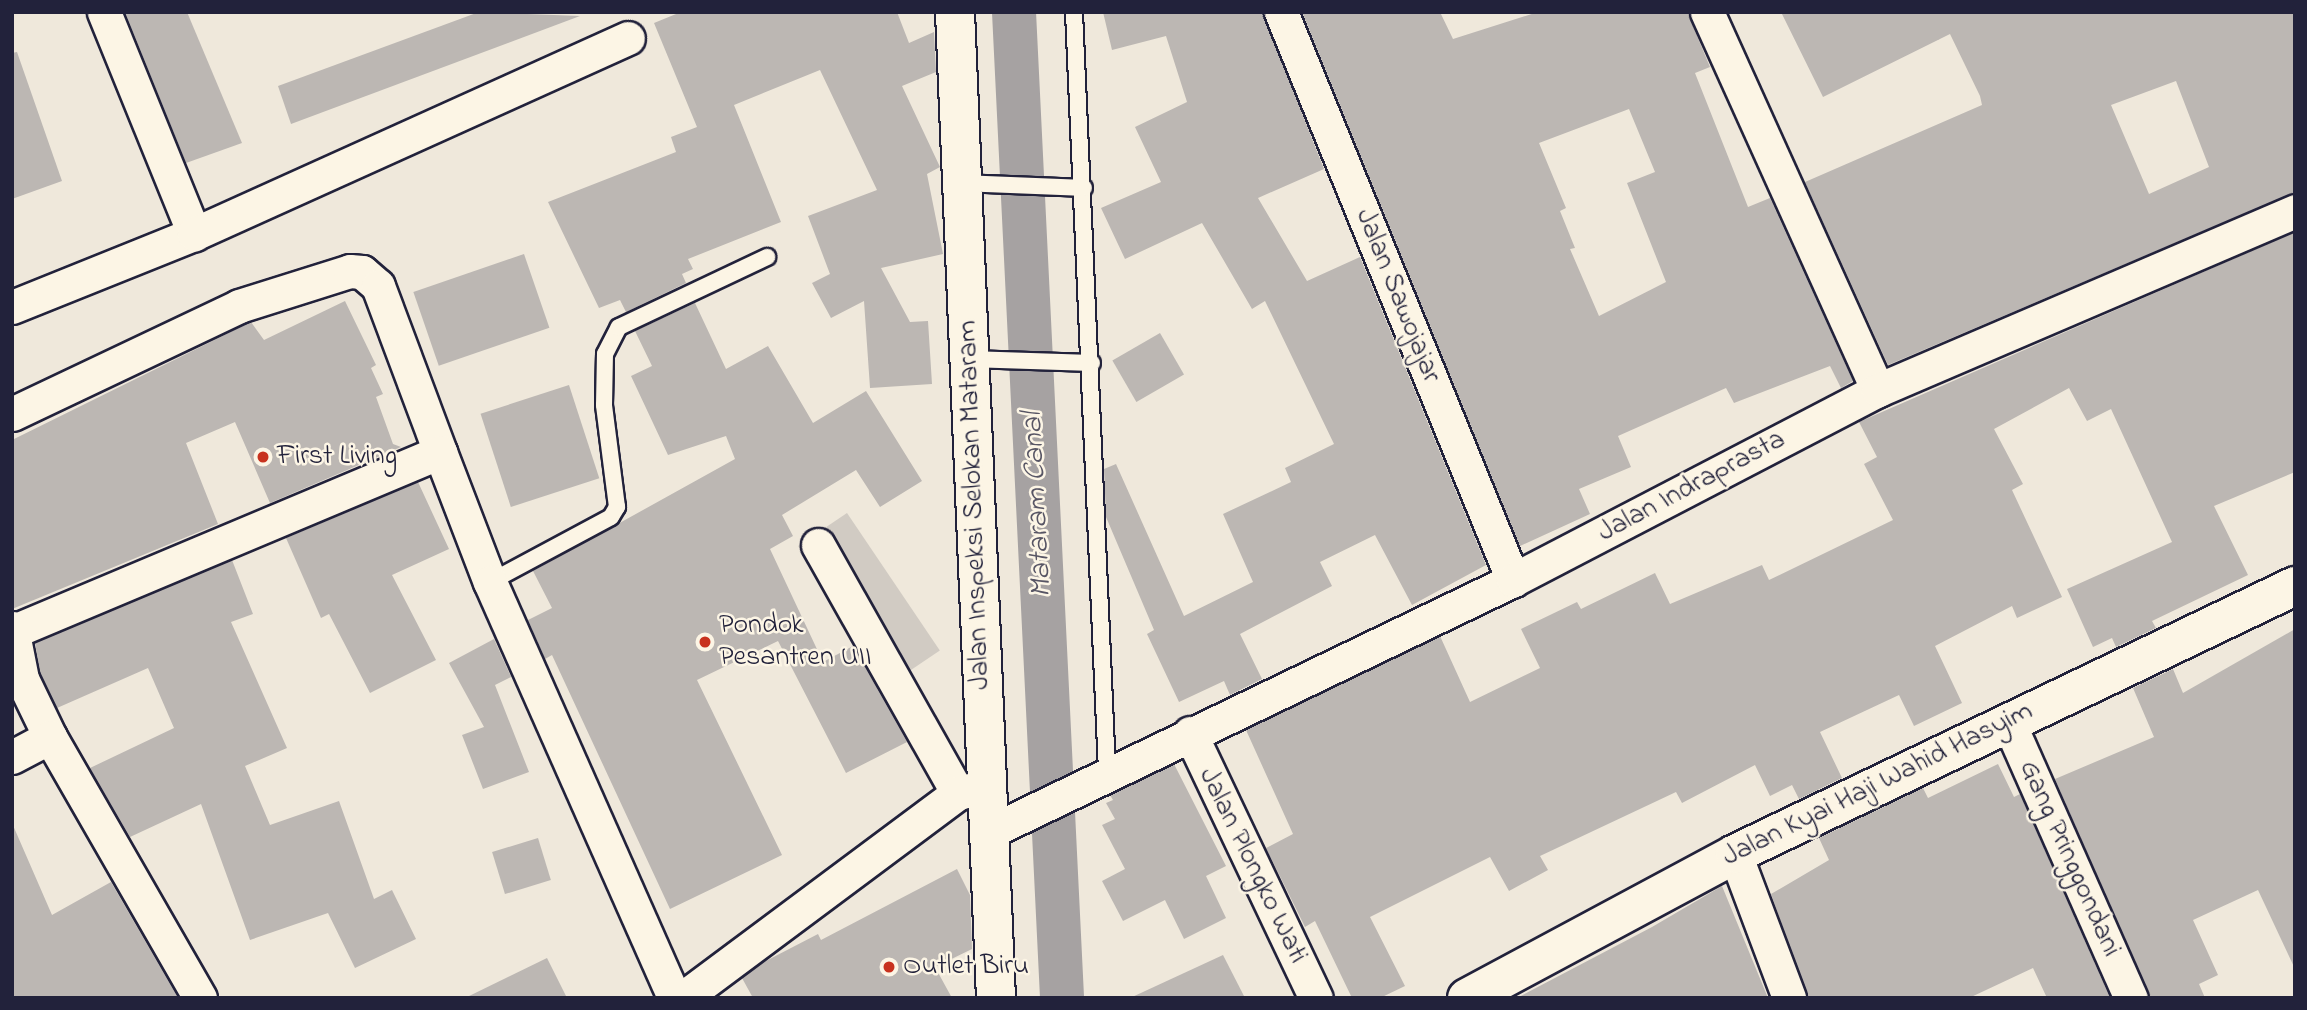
<!DOCTYPE html>
<style>
body{margin:0}
#map{position:relative;width:2307px;height:1010px;overflow:hidden;background:#efe8db;font-family:"Indie Flower",sans-serif}
div>[style]{position:absolute}
[style*='--x']{left:calc(var(--x)*1px);top:calc(var(--y)*1px);width:calc(var(--w)*1px);rotate:calc(var(--a)*1deg)}
.green>*{inset:0;background:#d1cbc3;transform-origin:0 0}
.canal>*{height:44px;margin:-22px;padding:0 22px;transform-origin:22px;border-radius:22px;background:#a6a2a2}
.building>*{inset:0;background:#bcb7b3;transform-origin:0 0}
.roads{filter:drop-shadow(2px 0 #22223b) drop-shadow(-2px 0 #22223b) drop-shadow(0 2px #22223b) drop-shadow(0 -2px #22223b)}
.lane>*{height:16px;margin:-8px;padding:0 8px;transform-origin:8px;border-radius:8px;background:#fcf5e5}
.street>*{height:33px;margin:-16.5px;padding:0 16.5px;transform-origin:16.5px;border-radius:16.5px;background:#fcf5e5}
.secondary>*{height:38px;margin:-19px;padding:0 19px;transform-origin:19px;border-radius:19px;background:#fcf5e5}
.dots>*{width:19px;height:19px;translate:-50% -50%;box-sizing:border-box;border:4px solid #fcf5e5;border-radius:50%}
span{translate:-50% -50%;white-space:nowrap;text-align:center;line-height:1.15;-webkit-text-stroke:5px #fcf5e5;paint-order:stroke}
.street-label{font-size:28px;color:#22223b}
.poi-label{font-size:28px;color:#22223b}
.left{translate:0 -50%;text-align:left}
.water-label{font-size:30px;color:#575564;font-style:italic}
.frame{position:absolute;inset:0;border:14px solid #22223b;pointer-events:none}
</style>
<div id="map">
<div class="green">
<div style="left:847px;top:513px;width:166px;height:59px;rotate:56deg"></div>
</div>
<div class="canal">
<div style="--x:1014;--y:12;--w:987;--a:87.21"></div>
</div>
<div class="building">
<div style="clip-path:polygon(125px 12px,187px 12px,242px 143px,186px 163px)"></div>
<div style="clip-path:polygon(479px 12px,580px 16px,291px 124px,278px 86px)"></div>
<div style="clip-path:polygon(681px 12px,897px 12px,909px 43px,934px 32px,936px 72px,902px 86px,940px 167px,927px 174px,943px 254px,881px 268px,910px 322px,928px 321px,932px 384px,870px 388px,864px 301px,831px 318px,812px 283px,830px 274px,808px 216px,877px 190px,820px 70px,734px 105px,781px 222px,688px 259px,693px 269px,682px 274px,686px 283px,626px 312px,620px 300px,599px 308px,548px 202px,676px 152px,671px 137px,697px 127px,654px 23px)"></div>
<div style="clip-path:polygon(1103px 12px,1262px 12px,1324px 169px,1258px 198px,1307px 281px,1360px 257px,1486px 565px,1412px 605px,1375px 535px,1320px 562px,1332px 586px,1240px 634px,1262px 679px,1230px 695px,1224px 681px,1179px 702px,1147px 634px,1154px 630px,1106px 517px,1104px 469px,1116px 464px,1184px 616px,1253px 582px,1223px 514px,1291px 482px,1285px 468px,1334px 444px,1265px 301px,1252px 309px,1202px 223px,1125px 259px,1101px 208px,1161px 182px,1135px 127px,1187px 102px,1166px 36px,1112px 50px)"></div>
<div style="clip-path:polygon(evenodd,1302px 12px,1440px 12px,1453px 39px,1538px 12px,1687px 12px,1710px 67px,1695px 73px,1748px 207px,1770px 198px,1853px 381px,1841px 388px,1830px 366px,1734px 403px,1726px 388px,1618px 436px,1631px 467px,1579px 489px,1590px 514px,1520px 546px,1302px 12px,1629px 109px,1655px 172px,1627px 183px,1666px 282px,1599px 316px,1570px 249px,1575px 248px,1560px 211px,1566px 208px,1539px 143px,1629px 109px)"></div>
<div style="clip-path:polygon(evenodd,1781px 12px,2295px 12px,2295px 192px,1888px 365px,1805px 182px,1982px 105px,1980px 96px,1950px 34px,1823px 97px,1781px 12px,2176px 81px,2209px 167px,2149px 194px,2111px 105px,2176px 81px)"></div>
<div style="clip-path:polygon(17px 52px,62px 181px,12px 199px,12px 53px)"></div>
<div style="clip-path:polygon(2295px 232px,2295px 472px,2214px 506px,2248px 575px,2152px 621px,2156px 628px,2116px 647px,2112px 638px,2093px 647px,2067px 589px,2172px 542px,2111px 409px,2087px 421px,2069px 388px,1994px 429px,2023px 484px,2012px 490px,2062px 597px,2017px 618px,2012px 606px,1935px 646px,1962px 703px,1914px 726px,1899px 695px,1820px 732px,1842px 778px,1799px 799px,1792px 785px,1770px 796px,1755px 765px,1682px 803px,1676px 792px,1540px 856px,1548px 870px,1509px 891px,1490px 857px,1370px 917px,1405px 986px,1380px 998px,1352px 998px,1315px 921px,1305px 927px,1266px 848px,1293px 834px,1246px 730px,1440px 636px,1470px 702px,1540px 668px,1521px 629px,1577px 602px,1581px 609px,1655px 573px,1670px 604px,1762px 565px,1769px 580px,1893px 520px,1864px 464px,1877px 457px,1859px 422px)"></div>
<div style="left:524px;top:254px;width:78px;height:117px;rotate:71deg"></div>
<div style="clip-path:polygon(345px 301px,376px 365px,371px 368px,383px 394px,376px 397px,393px 444px,401px 447px,270px 503px,235px 422px,186px 443px,218px 524px,12px 609px,12px 440px,251px 322px,264px 340px)"></div>
<div style="clip-path:polygon(695px 303px,726px 369px,768px 346px,813px 423px,866px 391px,922px 481px,880px 507px,856px 470px,782px 515px,793px 536px,770px 549px,823px 662px,853px 646px,907px 742px,846px 773px,778px 641px,697px 680px,782px 855px,670px 909px,552px 655px,545px 659px,528px 620px,552px 608px,533px 571px,735px 459px,726px 436px,668px 455px,631px 376px,652px 366px,635px 331px)"></div>
<div style="left:1160px;top:333px;width:48px;height:55px;rotate:60deg"></div>
<div style="left:569px;top:385px;width:98px;height:93px;rotate:72deg"></div>
<div style="clip-path:polygon(418px 482px,449px 549px,392px 575px,436px 660px,370px 693px,329px 614px,321px 618px,286px 538px)"></div>
<div style="clip-path:polygon(232px 560px,253px 614px,231px 622px,287px 748px,245px 766px,270px 825px,339px 801px,374px 899px,392px 890px,416px 939px,355px 968px,328px 913px,250px 940px,201px 804px,130px 837px,90px 768px,174px 728px,148px 668px,57px 708px,40px 673px,35px 643px)"></div>
<div style="clip-path:polygon(2295px 629px,2295px 969px,2258px 890px,2193px 920px,2218px 975px,2199px 984px,2205px 998px,2150px 998px,2055px 779px,2154px 737px,2133px 688px,2173px 669px,2183px 693px)"></div>
<div style="clip-path:polygon(494px 639px,511px 677px,495px 685px,529px 772px,483px 789px,462px 735px,484px 727px,449px 663px)"></div>
<div style="clip-path:polygon(1174px 764px,1226px 866px,1206px 876px,1226px 918px,1184px 939px,1165px 900px,1123px 921px,1102px 881px,1125px 869px,1102px 825px,1115px 819px,1106px 803px,1113px 800px,1110px 795px)"></div>
<div style="clip-path:polygon(1998px 764px,2014px 797px,2020px 794px,2110px 998px,2047px 998px,2033px 968px,1969px 998px,1808px 998px,1771px 894px,1829px 860px,1819px 838px,1923px 788px,1928px 798px)"></div>
<div style="clip-path:polygon(12px 823px,52px 915px,111px 882px,178px 998px,12px 998px)"></div>
<div style="left:538px;top:838px;width:44px;height:48px;rotate:73deg"></div>
<div style="clip-path:polygon(957px 869px,970px 895px,972px 949px,935px 967px,952px 998px,753px 998px,742px 978px,760px 964px,818px 934px,821px 940px)"></div>
<div style="clip-path:polygon(1722px 886px,1768px 998px,1517px 998px,1652px 927px)"></div>
<div style="clip-path:polygon(1223px 955px,1245px 998px,1130px 998px)"></div>
<div style="clip-path:polygon(547px 958px,567px 998px,465px 998px)"></div>
</div>
<div class="roads">
<div class="lane">
<div style="--x:1074;--y:12;--w:761;--a:87.51"></div>
<div style="--x:962;--y:183;--w:122;--a:2.3"></div>
<div style="--x:969;--y:359;--w:123;--a:1.9"></div>
<div style="--x:490;--y:582;--w:137;--a:-28.2"></div>
<div style="--x:611;--y:517;--w:12;--a:-59"></div>
<div style="--x:617;--y:507;--w:103;--a:-97.3"></div>
<div style="--x:604;--y:405;--w:51;--a:-88.9"></div>
<div style="--x:605;--y:354;--w:30;--a:-63"></div>
<div style="--x:619;--y:327;--w:164;--a:-25.3"></div>
</div>
<div class="street">
<div style="--x:104;--y:12;--w:240;--a:67.9"></div>
<div style="--x:1281;--y:12;--w:614;--a:67.78"></div>
<div style="--x:1707;--y:12;--w:415;--a:65.7"></div>
<div style="--x:12;--y:307;--w:196;--a:-21.9"></div>
<div style="--x:194;--y:234;--w:476;--a:-24.3"></div>
<div style="--x:12;--y:414;--w:251;--a:-25.4"></div>
<div style="--x:239;--y:306;--w:116;--a:-17.5"></div>
<div style="--x:350;--y:271;--w:12;--a:5"></div>
<div style="--x:362;--y:272;--w:21;--a:41"></div>
<div style="--x:378;--y:286;--w:177;--a:69.5"></div>
<div style="--x:440;--y:452;--w:462;--a:157.2"></div>
<div style="--x:440;--y:452;--w:139;--a:69"></div>
<div style="--x:490;--y:582;--w:455;--a:66.1"></div>
<div style="--x:818;--y:545;--w:285;--a:60.6"></div>
<div style="--x:12;--y:628;--w:52;--a:78.9"></div>
<div style="--x:22;--y:679;--w:64;--a:64.2"></div>
<div style="--x:50;--y:737;--w:301;--a:60.1"></div>
<div style="--x:2008;--y:721;--w:303;--a:66.1"></div>
<div style="--x:1190;--y:733;--w:293;--a:64.6"></div>
<div style="--x:12;--y:757;--w:43;--a:-27.8"></div>
<div style="--x:989;--y:832;--w:581;--a:-25.68"></div>
<div style="--x:1513;--y:580;--w:411;--a:-27.5"></div>
<div style="--x:1878;--y:390;--w:454;--a:-23.2"></div>
<div style="--x:1735;--y:854;--w:154;--a:69.4"></div>
<div style="--x:683;--y:998;--w:343;--a:-36.7"></div>
<div style="--x:958;--y:793;--w:30;--a:-14"></div>
</div>
<div class="secondary">
<div style="--x:955;--y:12;--w:987;--a:87.62"></div>
<div style="--x:1467;--y:998;--w:304;--a:-28.2"></div>
<div style="--x:1735;--y:854;--w:621;--a:-25.57"></div>
</div>
</div>
<div class="dots">
<div style="left:263px;top:457px;background:#c8321e"></div>
<div style="left:705px;top:642px;background:#c8321e"></div>
<div style="left:889px;top:967px;background:#c8321e"></div>
</div>
<div class="street-label">
<span style="left:1397px;top:296px;rotate:68deg">Jalan Sawojajar</span>
<span style="left:1692px;top:487px;rotate:-28deg">Jalan Indraprasta</span>
<span style="left:975px;top:505px;rotate:-92deg">Jalan Inspeksi Selokan Mataram</span>
<span style="left:1878px;top:785px;rotate:-26deg">Jalan Kyai Haji Wahid Hasyim</span>
<span style="left:2069px;top:859px;rotate:66deg">Gang Pringgondani</span>
<span style="left:1252px;top:866px;rotate:64deg">Jalan Plongko Wati</span>
</div>
<div class="poi-label">
<span class="left" style="left:277px;top:457px">First Living</span>
<span class="left" style="left:719px;top:642px">Pondok<br>Pesantren UII</span>
<span class="left" style="left:903px;top:967px">Outlet Biru</span>
</div>
<div class="water-label">
<span style="left:1038px;top:505px;rotate:-93deg">Mataram Canal</span>
</div>
<div class="frame"></div>
</div>
